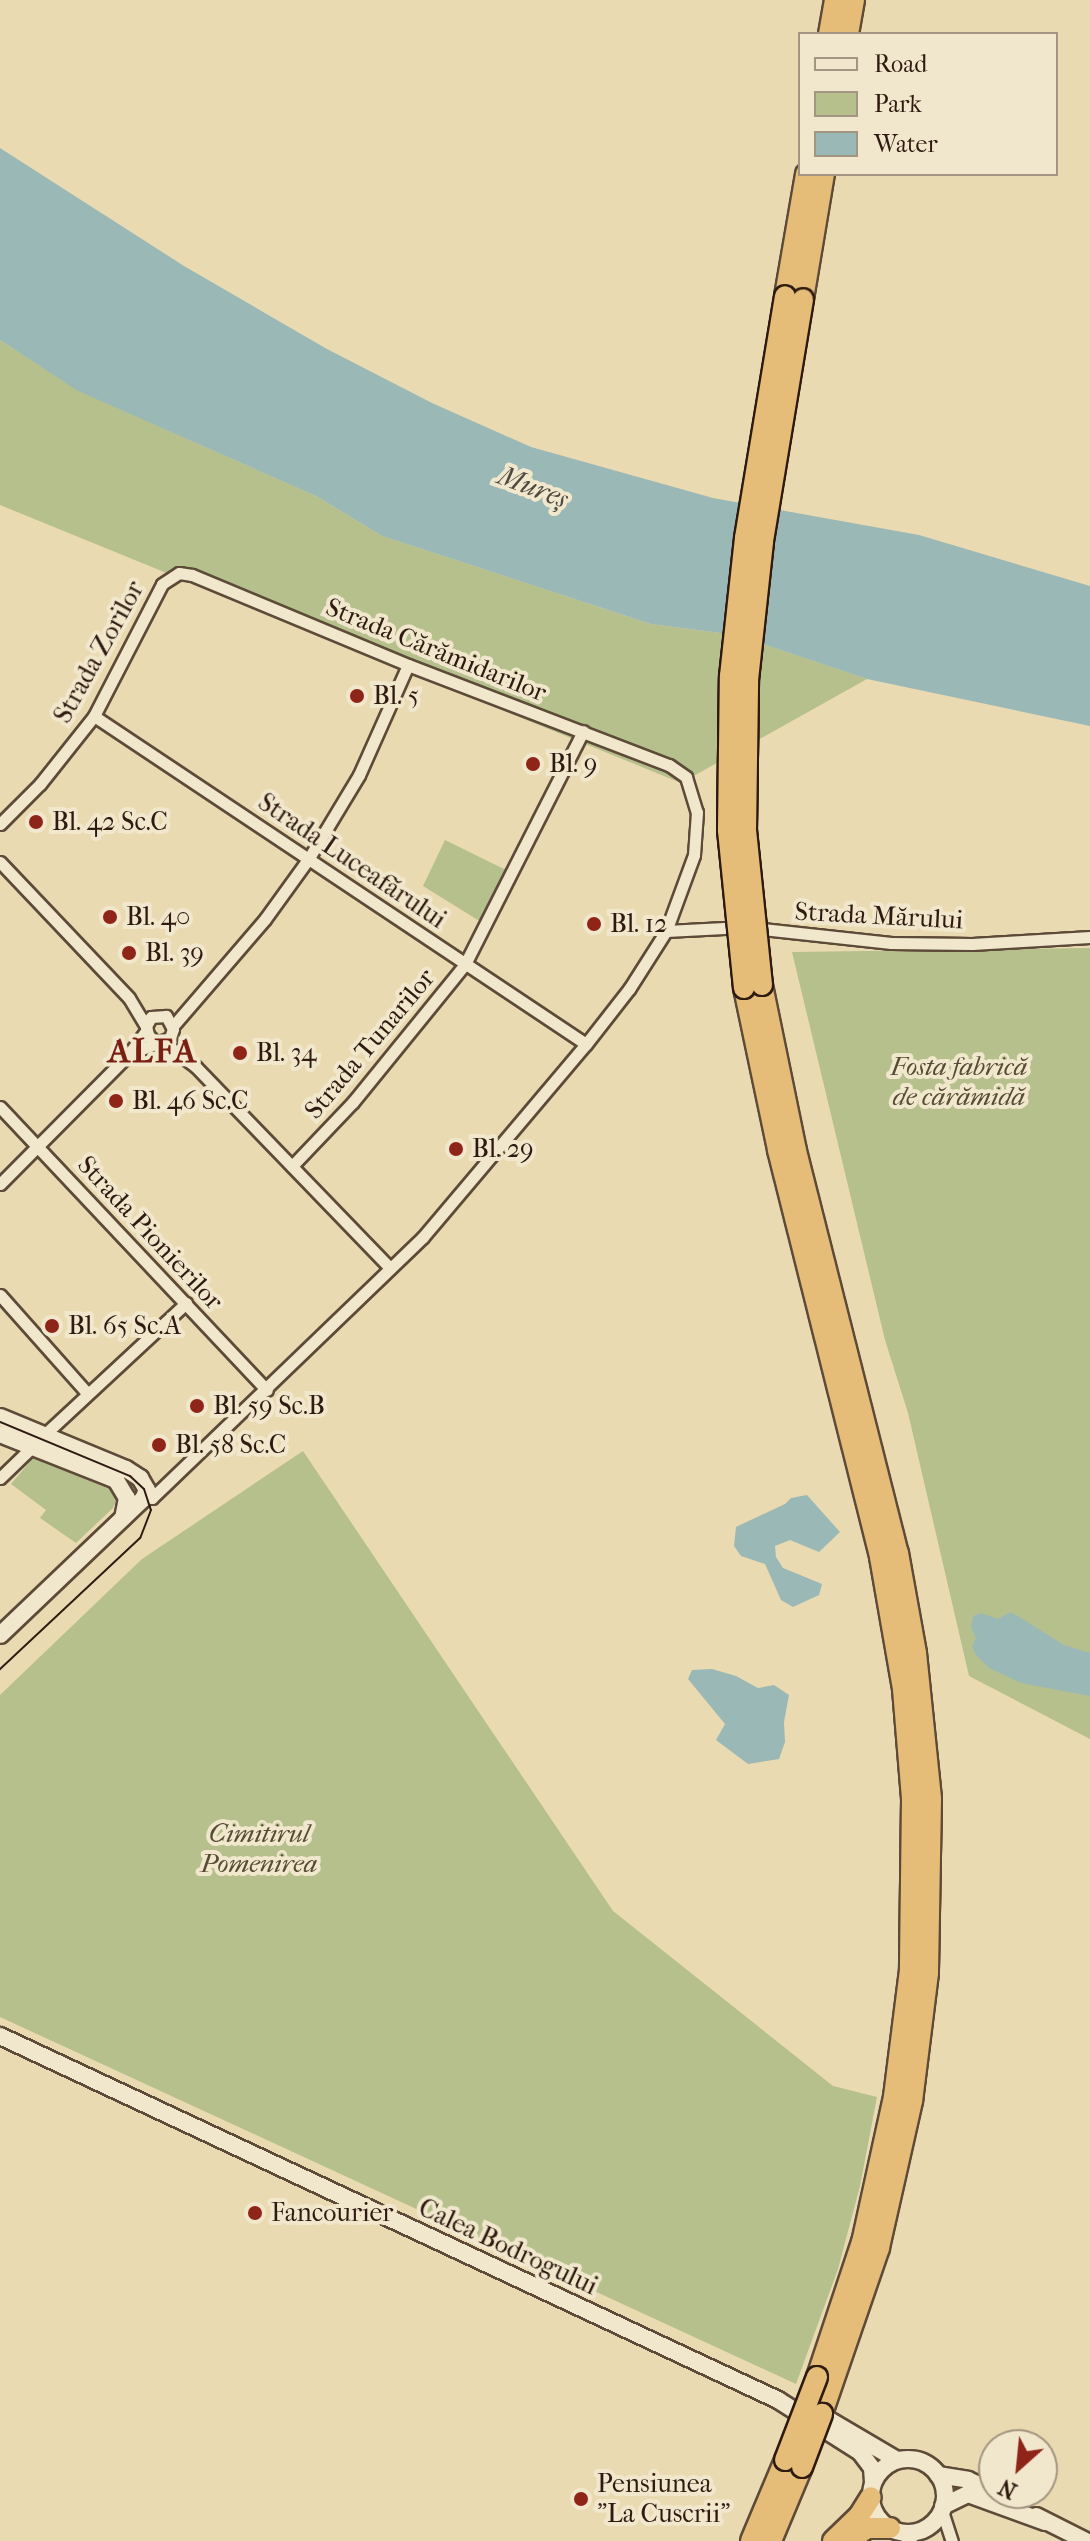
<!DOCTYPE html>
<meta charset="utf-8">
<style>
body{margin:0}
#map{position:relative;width:1090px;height:2541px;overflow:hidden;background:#eadab1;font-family:"IM FELL French Canon",serif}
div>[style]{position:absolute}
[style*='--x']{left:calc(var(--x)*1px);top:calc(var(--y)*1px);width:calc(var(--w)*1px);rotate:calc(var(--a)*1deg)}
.green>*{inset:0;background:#b5c08d}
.water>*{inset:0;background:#9ab8b5}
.roads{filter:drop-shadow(2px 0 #5d4a38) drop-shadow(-2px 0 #5d4a38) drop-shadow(0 2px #5d4a38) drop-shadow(0 -2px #5d4a38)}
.street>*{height:11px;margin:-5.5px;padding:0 5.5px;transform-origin:5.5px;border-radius:5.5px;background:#f1e7cc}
.secondary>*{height:16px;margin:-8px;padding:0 8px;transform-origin:8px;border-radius:8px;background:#f1e7cc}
.secondary>.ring{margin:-8px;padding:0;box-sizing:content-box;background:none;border:16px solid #f1e7cc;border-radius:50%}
.highway>*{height:20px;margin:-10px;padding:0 10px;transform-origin:10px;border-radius:10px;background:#e5bd78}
.tram>*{height:2px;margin:-1px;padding:0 1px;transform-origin:1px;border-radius:1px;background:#2e1a10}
.bridges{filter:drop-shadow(2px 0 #2e1a10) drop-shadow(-2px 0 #2e1a10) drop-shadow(0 2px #2e1a10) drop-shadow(0 -2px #2e1a10)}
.highway-bridge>*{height:20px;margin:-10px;padding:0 10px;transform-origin:10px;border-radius:10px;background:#e5bd78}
.dots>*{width:22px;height:22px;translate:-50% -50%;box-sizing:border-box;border:4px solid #f1e7cc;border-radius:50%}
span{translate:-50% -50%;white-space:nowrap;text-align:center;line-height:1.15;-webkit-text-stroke:8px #f1e7cc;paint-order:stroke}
.street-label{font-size:26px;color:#2e1a10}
.poi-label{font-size:26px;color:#2e1a10}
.left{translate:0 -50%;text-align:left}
.park-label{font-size:26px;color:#564c36;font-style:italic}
.water-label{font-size:28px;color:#4e4942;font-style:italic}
.district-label{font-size:34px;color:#7a1f14;font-weight:700;letter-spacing:2px}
.legend{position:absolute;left:798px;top:32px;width:260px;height:144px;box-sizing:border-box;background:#f1e7cc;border:2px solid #a39581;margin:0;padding:10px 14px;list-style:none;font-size:24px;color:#2e1a10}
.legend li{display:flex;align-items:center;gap:16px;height:40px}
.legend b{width:40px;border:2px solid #a39581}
.north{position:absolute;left:978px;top:2429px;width:80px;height:80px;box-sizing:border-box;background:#f1e7cc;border:2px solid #a39581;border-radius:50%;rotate:207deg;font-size:22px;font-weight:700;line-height:32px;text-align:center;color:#2e1a10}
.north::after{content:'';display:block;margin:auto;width:28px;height:36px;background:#8f2418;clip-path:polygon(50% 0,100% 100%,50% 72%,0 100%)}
</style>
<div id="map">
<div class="green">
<div style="clip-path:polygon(0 340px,79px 391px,316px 496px,382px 536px,651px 624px,736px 635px,867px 679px,681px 783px,0 505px)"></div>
<div style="clip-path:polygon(445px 840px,510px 872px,481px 922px,423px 886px)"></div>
<div style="clip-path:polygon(1090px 948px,1090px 1739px,969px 1676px,908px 1413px,885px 1340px,792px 952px)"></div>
<div style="clip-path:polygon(303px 1451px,613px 1911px,833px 2086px,877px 2097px,860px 2186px,838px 2269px,796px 2384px,0 2017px,0 1695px,142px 1559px)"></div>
<div style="clip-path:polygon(33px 1458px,115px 1491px,117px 1499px,113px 1508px,76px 1543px,40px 1518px,46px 1510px,11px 1484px)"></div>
</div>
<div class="water">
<div style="clip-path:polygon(0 148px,184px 266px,327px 349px,432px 403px,531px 447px,713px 498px,919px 535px,1090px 586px,1090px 726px,867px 679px,736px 635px,651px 624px,382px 536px,316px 496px,78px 391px,0 340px)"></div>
<div style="clip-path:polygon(807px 1495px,840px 1532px,819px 1552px,790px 1540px,775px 1546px,776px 1557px,783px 1568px,822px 1584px,819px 1595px,793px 1607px,781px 1600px,765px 1564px,741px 1556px,734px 1546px,736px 1527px,785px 1504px,791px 1498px)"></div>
<div style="clip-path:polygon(1011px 1612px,1064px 1645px,1090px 1653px,1090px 1696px,1021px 1683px,989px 1668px,976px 1655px,972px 1646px,976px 1638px,971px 1627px,973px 1616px,981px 1613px,998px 1619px)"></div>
<div style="clip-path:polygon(712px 1669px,736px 1676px,758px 1688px,774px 1685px,789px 1695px,784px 1722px,785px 1742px,779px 1759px,748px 1764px,716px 1740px,725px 1724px,688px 1679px,692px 1670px)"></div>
</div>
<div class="roads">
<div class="street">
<div style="--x:94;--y:716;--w:591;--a:33.69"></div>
<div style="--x:0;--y:824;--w:57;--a:-45"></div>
<div style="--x:40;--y:784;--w:87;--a:-51.5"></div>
<div style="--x:94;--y:716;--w:148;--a:-62.7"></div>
<div style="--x:162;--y:584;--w:20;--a:-33"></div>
<div style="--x:179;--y:573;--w:13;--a:9"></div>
<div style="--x:192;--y:575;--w:234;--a:22.6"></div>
<div style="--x:408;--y:665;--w:280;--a:21"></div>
<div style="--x:669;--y:765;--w:21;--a:35"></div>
<div style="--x:686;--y:777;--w:37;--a:73"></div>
<div style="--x:697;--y:812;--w:43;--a:94"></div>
<div style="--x:694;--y:855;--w:81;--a:110.2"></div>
<div style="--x:666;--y:931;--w:69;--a:122.5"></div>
<div style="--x:629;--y:989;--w:70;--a:128"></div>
<div style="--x:586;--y:1044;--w:253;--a:130.2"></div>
<div style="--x:423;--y:1237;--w:376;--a:136.1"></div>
<div style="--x:152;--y:1498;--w:7;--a:-172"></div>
<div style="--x:0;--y:862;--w:187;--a:46.5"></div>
<div style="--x:129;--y:998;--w:33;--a:59"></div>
<div style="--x:666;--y:931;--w:78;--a:-2.9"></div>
<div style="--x:744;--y:927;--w:148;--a:6.2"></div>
<div style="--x:891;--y:943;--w:81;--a:0.7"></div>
<div style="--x:972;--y:944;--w:118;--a:-3.4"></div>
<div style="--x:173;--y:1026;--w:141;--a:-49.3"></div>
<div style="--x:265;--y:919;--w:75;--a:-54.2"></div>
<div style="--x:309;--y:858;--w:97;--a:-58.9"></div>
<div style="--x:359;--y:775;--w:120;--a:-66"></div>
<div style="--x:163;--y:1042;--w:41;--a:37.1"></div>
<div style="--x:196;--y:1067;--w:279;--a:46"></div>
<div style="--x:132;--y:1053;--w:41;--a:-21.5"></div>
<div style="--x:170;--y:1038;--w:9;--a:-72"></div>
<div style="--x:173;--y:1029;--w:15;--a:-118"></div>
<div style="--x:166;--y:1016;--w:15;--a:176"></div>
<div style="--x:151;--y:1017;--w:10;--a:119"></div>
<div style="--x:146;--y:1026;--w:9;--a:77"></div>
<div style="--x:148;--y:1035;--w:10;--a:45"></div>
<div style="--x:0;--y:1107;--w:389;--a:46.7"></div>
<div style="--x:292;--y:1166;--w:88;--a:-46.4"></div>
<div style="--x:353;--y:1102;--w:178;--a:-50.9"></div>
<div style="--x:465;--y:964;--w:261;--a:-63.1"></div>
<div style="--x:0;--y:1184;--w:182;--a:-45.2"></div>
<div style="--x:128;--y:1055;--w:30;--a:-53"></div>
<div style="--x:0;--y:1295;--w:130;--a:48.4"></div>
<div style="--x:44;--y:1435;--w:194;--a:-42.9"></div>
<div style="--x:0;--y:1478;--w:45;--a:-44.1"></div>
<div style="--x:942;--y:2511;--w:32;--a:72"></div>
<div style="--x:900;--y:2532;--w:14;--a:39"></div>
</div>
<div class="secondary">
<div style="--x:0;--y:1417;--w:136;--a:22.4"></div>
<div style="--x:126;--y:1469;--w:17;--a:33"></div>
<div style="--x:140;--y:1478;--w:14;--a:60"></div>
<div style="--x:147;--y:1490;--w:10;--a:114"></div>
<div style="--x:143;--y:1499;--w:197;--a:136.4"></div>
<div style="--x:0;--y:1434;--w:125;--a:21.6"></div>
<div style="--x:116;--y:1480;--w:21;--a:59"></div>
<div style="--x:127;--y:1498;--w:20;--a:101"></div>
<div style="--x:0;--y:2036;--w:859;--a:25.07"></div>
<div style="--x:778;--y:2400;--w:97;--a:32.4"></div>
<div style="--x:860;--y:2452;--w:20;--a:53"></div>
<div style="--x:872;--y:2468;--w:14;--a:86"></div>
<div style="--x:817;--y:2413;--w:93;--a:30.4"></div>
<div class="ring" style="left:871px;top:2459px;width:58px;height:58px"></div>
<div style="--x:938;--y:2475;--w:30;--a:9"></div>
<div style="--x:968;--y:2480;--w:29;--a:25"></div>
<div style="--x:943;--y:2506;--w:28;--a:-26"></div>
<div style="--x:968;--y:2494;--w:82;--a:20"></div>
<div style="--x:1036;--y:2516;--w:56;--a:26.6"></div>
</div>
<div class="highway">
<div style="--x:829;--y:34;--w:35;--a:-80"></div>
<div style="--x:848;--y:34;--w:35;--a:-80"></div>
<div style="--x:785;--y:296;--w:124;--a:-80.2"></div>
<div style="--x:803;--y:299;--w:127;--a:-80.5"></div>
<div style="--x:762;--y:985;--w:169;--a:78.4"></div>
<div style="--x:796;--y:1151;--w:415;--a:75.8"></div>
<div style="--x:898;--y:1553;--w:102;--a:79.8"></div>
<div style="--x:916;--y:1653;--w:147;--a:84.1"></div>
<div style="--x:931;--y:1799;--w:174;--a:91"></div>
<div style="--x:928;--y:1973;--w:129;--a:97.1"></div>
<div style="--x:912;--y:2101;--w:151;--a:102.7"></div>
<div style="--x:879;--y:2248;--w:176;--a:109"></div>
<div style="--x:744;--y:988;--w:166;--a:78.1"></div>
<div style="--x:778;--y:1150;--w:420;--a:75.9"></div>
<div style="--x:880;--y:1557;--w:134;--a:80.1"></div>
<div style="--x:903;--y:1689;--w:110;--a:85.3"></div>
<div style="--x:912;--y:1799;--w:171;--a:90.7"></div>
<div style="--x:910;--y:1970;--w:128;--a:97.2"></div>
<div style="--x:894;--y:2097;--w:148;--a:102.4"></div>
<div style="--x:862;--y:2242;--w:142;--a:108.4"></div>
<div style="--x:751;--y:2541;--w:88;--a:-67.2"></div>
<div style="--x:771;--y:2541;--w:80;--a:-67.3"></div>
<div style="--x:833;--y:2541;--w:36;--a:-44"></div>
<div style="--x:859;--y:2516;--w:22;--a:-58"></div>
<div style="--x:849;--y:2541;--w:22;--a:-36"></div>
<div style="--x:867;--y:2528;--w:23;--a:0"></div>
</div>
</div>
<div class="tram">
<div style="--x:0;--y:1422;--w:141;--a:22.6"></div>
<div style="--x:130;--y:1476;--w:19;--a:43"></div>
<div style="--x:144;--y:1489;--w:22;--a:72"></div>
<div style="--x:151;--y:1510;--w:30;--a:111"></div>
<div style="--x:140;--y:1538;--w:192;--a:136.9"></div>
</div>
<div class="bridges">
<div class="highway-bridge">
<div style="--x:762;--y:985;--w:155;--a:-95.9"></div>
<div style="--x:746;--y:831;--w:151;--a:-89.2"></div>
<div style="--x:748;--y:680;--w:140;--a:-83.8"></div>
<div style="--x:763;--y:541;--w:245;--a:-80.6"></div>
<div style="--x:744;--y:988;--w:159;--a:-95.8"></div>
<div style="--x:728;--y:830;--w:154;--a:-89.3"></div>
<div style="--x:730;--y:676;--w:139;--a:-83.8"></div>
<div style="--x:745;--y:538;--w:245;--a:-80.6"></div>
<div style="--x:785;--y:2460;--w:89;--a:-68.9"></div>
<div style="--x:802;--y:2467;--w:57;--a:-69.3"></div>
</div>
</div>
<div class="dots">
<div style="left:357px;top:696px;background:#8f2418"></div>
<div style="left:533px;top:764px;background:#8f2418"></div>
<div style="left:36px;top:822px;background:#8f2418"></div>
<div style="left:110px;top:917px;background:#8f2418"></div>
<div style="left:594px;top:924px;background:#8f2418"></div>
<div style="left:129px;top:953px;background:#8f2418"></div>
<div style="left:240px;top:1053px;background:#8f2418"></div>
<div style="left:116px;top:1101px;background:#8f2418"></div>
<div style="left:456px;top:1149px;background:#8f2418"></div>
<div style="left:52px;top:1326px;background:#8f2418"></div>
<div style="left:197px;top:1406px;background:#8f2418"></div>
<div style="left:159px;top:1445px;background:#8f2418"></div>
<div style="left:255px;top:2213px;background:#8f2418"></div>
<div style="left:581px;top:2499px;background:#8f2418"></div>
</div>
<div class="street-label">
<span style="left:436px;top:650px;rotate:22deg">Strada Cărămidarilor</span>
<span style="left:99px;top:652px;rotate:-61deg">Strada Zorilor</span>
<span style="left:352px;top:861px;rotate:34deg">Strada Luceafărului</span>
<span style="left:879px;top:916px;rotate:3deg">Strada Mărului</span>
<span style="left:370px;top:1044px;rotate:-50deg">Strada Tunarilor</span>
<span style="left:150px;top:1233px;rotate:47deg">Strada Pionierilor</span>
<span style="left:508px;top:2247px;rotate:25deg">Calea Bodrogului</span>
</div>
<div class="poi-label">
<span class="left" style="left:373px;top:696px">Bl. 5</span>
<span class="left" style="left:549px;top:764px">Bl. 9</span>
<span class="left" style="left:52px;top:822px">Bl. 42 Sc.C</span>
<span class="left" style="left:126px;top:917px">Bl. 40</span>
<span class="left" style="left:610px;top:924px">Bl. 12</span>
<span class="left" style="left:145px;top:953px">Bl. 39</span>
<span class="left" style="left:256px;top:1053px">Bl. 34</span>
<span class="left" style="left:132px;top:1101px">Bl. 46 Sc.C</span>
<span class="left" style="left:472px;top:1149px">Bl. 29</span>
<span class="left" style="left:68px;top:1326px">Bl. 65 Sc.A</span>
<span class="left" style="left:213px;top:1406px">Bl. 59 Sc.B</span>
<span class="left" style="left:175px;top:1445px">Bl. 58 Sc.C</span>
<span class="left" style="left:271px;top:2213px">Fancourier</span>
<span class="left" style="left:597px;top:2499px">Pensiunea<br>"La Cuscrii"</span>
</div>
<div class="park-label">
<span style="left:959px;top:1082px">Fosta fabrică<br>de cărămidă</span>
<span style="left:259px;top:1849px">Cimitirul<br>Pomenirea</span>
</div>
<div class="water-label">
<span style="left:533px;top:487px;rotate:21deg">Mureș</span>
</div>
<div class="district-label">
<span style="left:153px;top:1052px">ALFA</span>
</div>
<ul class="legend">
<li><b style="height:10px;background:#f1e7cc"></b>Road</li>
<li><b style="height:22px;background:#b5c08d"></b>Park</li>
<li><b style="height:22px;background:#9ab8b5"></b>Water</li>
</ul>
<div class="north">N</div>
</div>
